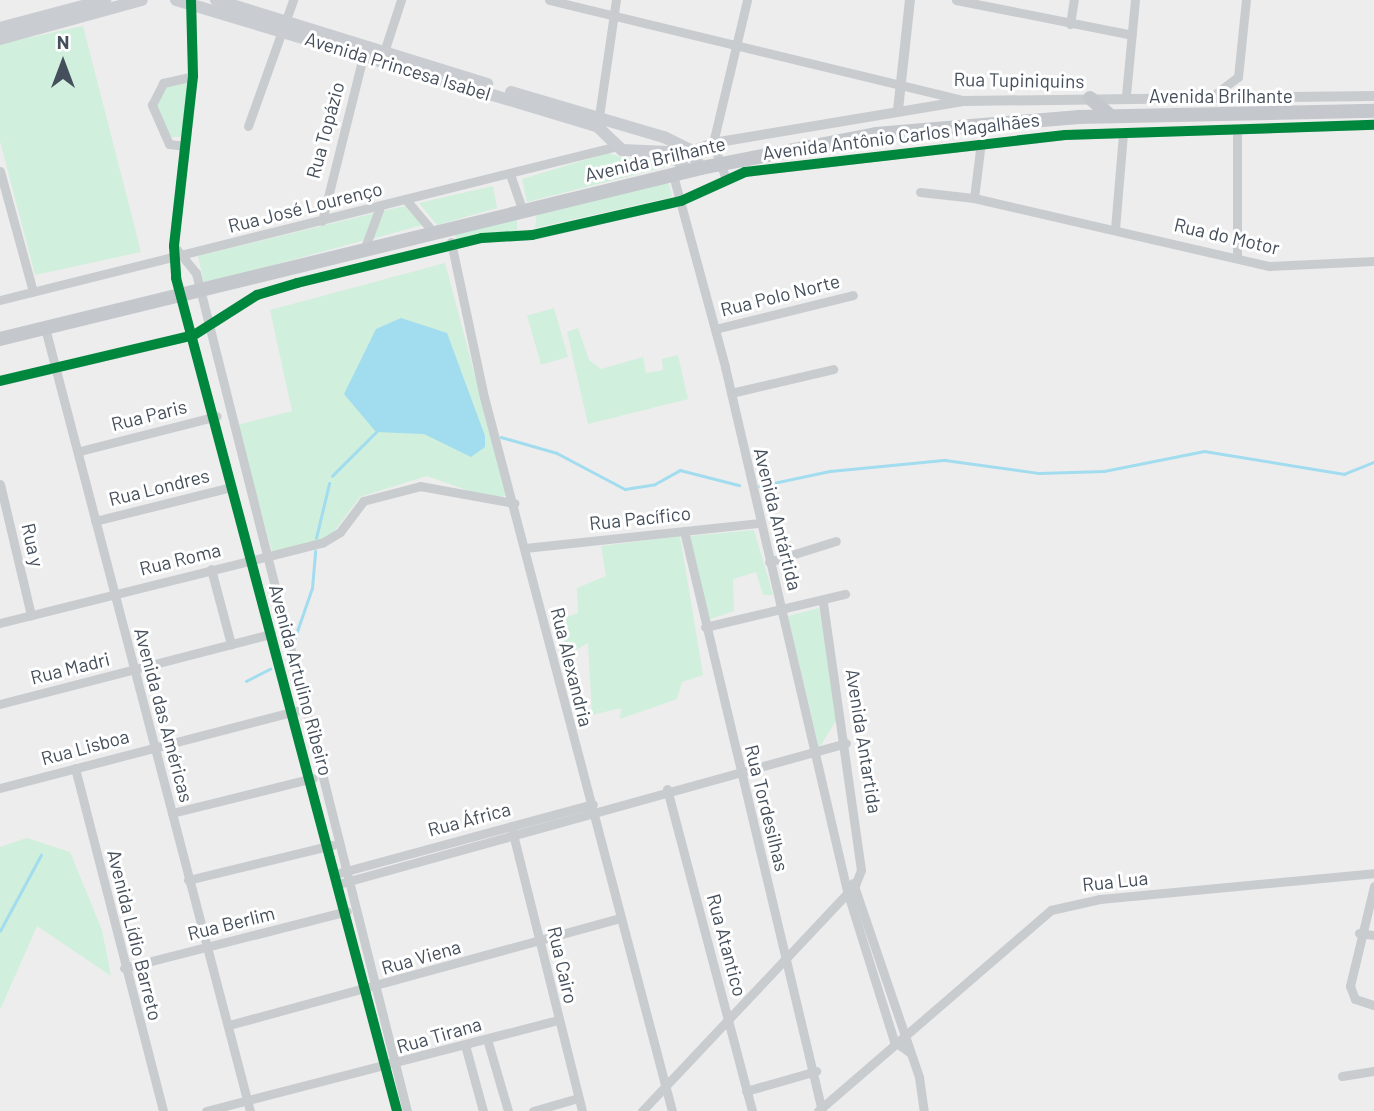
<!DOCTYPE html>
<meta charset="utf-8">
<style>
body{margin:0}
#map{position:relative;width:1374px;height:1111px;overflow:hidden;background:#eeeded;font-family:Barlow,sans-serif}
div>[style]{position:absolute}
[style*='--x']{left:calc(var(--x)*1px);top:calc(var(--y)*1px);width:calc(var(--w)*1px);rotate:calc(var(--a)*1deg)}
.green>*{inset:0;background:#d0efdc;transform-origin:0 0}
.water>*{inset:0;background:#a2dcef}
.stream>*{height:2.5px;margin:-1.25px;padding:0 1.25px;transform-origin:1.25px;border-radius:1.25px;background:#a2dcef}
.minor>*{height:9px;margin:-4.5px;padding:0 4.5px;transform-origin:4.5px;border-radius:4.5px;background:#c9cccf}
.tertiary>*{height:10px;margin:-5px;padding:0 5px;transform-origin:5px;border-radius:5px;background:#c9cccf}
.secondary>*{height:12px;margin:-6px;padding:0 6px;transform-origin:6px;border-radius:6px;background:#c9cdd1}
.primary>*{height:14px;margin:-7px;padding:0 7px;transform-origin:7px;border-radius:7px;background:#c4c8cd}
.cycleway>*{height:10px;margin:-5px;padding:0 5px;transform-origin:5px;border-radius:5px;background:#00873e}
span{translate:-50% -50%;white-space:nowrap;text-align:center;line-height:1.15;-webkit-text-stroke:6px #fff;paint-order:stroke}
.street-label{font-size:19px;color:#444f5b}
.north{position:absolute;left:28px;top:28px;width:70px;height:70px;-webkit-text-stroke:5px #fff;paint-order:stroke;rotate:0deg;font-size:19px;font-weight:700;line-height:28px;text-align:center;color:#444f5b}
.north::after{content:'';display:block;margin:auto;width:24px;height:32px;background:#444f5b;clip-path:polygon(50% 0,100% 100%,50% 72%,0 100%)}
</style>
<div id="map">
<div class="green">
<div style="clip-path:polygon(83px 26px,141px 252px,35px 275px,0 141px,0 44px)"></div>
<div style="clip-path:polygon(188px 82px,182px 137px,169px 137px,156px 104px,162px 87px)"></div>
<div style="clip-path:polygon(608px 153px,634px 161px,668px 156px,673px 165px,527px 202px,522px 179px)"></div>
<div style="clip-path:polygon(668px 181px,672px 197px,535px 228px,537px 213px)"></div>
<div style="clip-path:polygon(493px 186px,497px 208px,437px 225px,419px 203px)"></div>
<div style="clip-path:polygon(405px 206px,422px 225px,372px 239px,382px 211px)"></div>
<div style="clip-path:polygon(375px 213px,365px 240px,204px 284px,198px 256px)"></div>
<div style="clip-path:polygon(517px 218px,517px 232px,456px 240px,455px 232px)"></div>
<div style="clip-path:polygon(445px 263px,507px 496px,486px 497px,427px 476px,360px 497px,326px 542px,272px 551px,237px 425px,292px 411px,270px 310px)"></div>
<div style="left:554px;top:308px;width:51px;height:28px;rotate:74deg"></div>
<div style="clip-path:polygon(578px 328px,589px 360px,601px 369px,643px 357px,646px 373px,663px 370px,662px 359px,678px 355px,688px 399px,588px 424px,567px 332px)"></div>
<div style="clip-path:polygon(754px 530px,773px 595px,763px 595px,756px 572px,733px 579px,734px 611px,708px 620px,690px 536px)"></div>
<div style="clip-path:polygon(680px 536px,703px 675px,682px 682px,677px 699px,620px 719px,621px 708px,592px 715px,588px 643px,567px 655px,561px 619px,578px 613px,577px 588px,606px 576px,601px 546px)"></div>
<div style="clip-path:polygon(819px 608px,838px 718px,819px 748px,788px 616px)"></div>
<div style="clip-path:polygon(27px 838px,70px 852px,102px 930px,111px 976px,37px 926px,0 1010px,0 847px)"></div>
</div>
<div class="water">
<div style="clip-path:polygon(401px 318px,447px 333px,485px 436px,485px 447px,471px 457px,424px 434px,376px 432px,344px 394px,376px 329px)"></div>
</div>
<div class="stream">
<div style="--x:501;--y:437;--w:58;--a:15.9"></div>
<div style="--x:557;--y:453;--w:77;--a:27.9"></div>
<div style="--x:625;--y:489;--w:30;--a:-9"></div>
<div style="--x:655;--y:484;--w:29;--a:-29"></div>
<div style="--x:680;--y:470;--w:61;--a:14.3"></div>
<div style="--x:332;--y:476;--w:62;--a:-45"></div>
<div style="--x:759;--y:486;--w:73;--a:-11.9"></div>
<div style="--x:830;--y:471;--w:116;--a:-5.5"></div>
<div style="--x:945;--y:460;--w:95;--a:7.9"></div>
<div style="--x:1039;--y:473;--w:65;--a:-1.8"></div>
<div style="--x:1104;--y:471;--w:102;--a:-11.3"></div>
<div style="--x:1204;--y:451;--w:142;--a:9.3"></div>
<div style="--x:1344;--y:474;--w:32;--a:-22"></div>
<div style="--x:316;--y:538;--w:56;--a:-76.5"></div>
<div style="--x:293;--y:643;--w:58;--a:-70.9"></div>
<div style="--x:312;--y:588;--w:37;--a:-85"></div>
<div style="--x:246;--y:681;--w:27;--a:-27"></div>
<div style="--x:0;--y:931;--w:86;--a:-61.7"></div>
</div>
<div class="minor">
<div style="--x:191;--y:0;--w:76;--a:88.5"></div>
<div style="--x:193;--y:76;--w:171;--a:96.4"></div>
<div style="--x:174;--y:246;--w:32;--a:86"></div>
<div style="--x:176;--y:278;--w:862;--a:75.14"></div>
<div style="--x:549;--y:0;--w:425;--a:13.6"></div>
<div style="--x:956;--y:0;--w:179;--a:11.2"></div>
<div style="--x:1070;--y:24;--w:24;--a:-81"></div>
<div style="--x:383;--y:55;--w:58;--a:-71.9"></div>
<div style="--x:1126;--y:95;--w:95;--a:-84.6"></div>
<div style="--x:1214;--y:95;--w:30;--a:-37"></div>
<div style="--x:1238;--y:77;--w:77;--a:-84.1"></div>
<div style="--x:598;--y:123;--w:124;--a:-81.7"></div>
<div style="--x:248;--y:126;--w:134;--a:-70.3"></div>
<div style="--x:1237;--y:131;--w:125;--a:90"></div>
<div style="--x:185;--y:146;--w:16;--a:-173"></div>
<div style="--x:169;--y:144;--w:43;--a:-113.6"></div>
<div style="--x:152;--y:105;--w:25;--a:-63"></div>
<div style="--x:163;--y:83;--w:31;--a:-13"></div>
<div style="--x:0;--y:171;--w:125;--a:74.7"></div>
<div style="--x:673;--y:175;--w:199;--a:74.8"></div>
<div style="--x:725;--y:367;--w:538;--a:76.89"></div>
<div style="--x:847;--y:891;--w:157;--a:72.6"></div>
<div style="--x:894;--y:1041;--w:19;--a:36"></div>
<div style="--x:511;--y:177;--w:36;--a:71"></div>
<div style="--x:726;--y:179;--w:38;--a:-110"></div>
<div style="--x:713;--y:143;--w:147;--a:-76.6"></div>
<div style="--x:920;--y:192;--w:54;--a:6.3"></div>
<div style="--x:974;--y:198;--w:303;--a:13"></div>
<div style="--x:1269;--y:266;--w:105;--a:-2.7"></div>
<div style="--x:974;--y:198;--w:56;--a:-82.9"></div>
<div style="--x:407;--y:201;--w:42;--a:49.8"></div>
<div style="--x:322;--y:221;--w:174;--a:-76"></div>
<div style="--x:1115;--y:229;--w:96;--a:-85.2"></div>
<div style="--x:451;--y:242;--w:158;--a:78"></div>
<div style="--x:484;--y:397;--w:738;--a:75.25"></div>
<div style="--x:174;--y:246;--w:35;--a:51"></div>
<div style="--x:196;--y:273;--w:864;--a:75.87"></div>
<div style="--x:364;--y:250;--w:46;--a:-69.6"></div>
<div style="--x:0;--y:300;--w:636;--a:-14.01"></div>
<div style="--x:45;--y:328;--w:809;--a:75.33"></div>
<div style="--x:715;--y:329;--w:142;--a:-13.8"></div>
<div style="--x:0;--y:381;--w:199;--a:-13.3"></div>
<div style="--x:194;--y:335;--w:75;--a:-32.4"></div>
<div style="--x:257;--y:295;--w:42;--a:-16.7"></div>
<div style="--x:297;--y:283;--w:190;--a:-13.7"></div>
<div style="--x:482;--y:238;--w:50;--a:-3.4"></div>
<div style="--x:532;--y:235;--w:153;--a:-12.9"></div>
<div style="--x:681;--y:201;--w:70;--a:-24.4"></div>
<div style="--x:745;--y:172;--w:322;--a:-6.6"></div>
<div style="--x:1065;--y:135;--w:309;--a:-1.9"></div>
<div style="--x:731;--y:393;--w:105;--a:-13.2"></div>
<div style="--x:80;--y:451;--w:141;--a:-14.3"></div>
<div style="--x:0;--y:484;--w:135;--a:76.7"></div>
<div style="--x:95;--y:521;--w:140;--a:-14"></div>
<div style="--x:684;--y:531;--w:596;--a:76.62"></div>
<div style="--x:525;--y:548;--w:234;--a:-6.1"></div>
<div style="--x:769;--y:562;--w:70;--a:-17.4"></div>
<div style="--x:211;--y:569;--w:78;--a:75.1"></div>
<div style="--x:0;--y:623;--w:332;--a:-14"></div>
<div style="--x:322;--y:543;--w:21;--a:-31"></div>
<div style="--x:340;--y:532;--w:39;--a:-53"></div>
<div style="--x:363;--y:501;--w:59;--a:-14.7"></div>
<div style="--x:420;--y:486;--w:96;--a:10.3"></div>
<div style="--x:705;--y:627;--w:144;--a:-13.3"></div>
<div style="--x:0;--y:704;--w:280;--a:-14.5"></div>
<div style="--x:75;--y:768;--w:354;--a:75.6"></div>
<div style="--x:0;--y:788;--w:306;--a:-14.6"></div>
<div style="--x:667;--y:789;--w:333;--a:75.2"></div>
<div style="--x:172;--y:813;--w:145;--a:-13.9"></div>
<div style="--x:511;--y:826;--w:294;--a:76"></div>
<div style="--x:339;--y:873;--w:263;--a:-15.2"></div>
<div style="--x:188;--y:880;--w:149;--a:-13.6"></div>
<div style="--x:342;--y:883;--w:523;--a:-15.52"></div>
<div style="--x:853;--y:883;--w:205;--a:71.2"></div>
<div style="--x:919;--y:1077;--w:34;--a:82"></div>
<div style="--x:1374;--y:886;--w:103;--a:103.5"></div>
<div style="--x:1350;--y:986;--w:14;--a:69"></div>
<div style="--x:1355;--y:999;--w:20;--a:18"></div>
<div style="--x:1359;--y:933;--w:15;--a:8"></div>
<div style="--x:124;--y:968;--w:230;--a:-14.3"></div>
<div style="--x:229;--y:1025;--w:406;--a:-15.3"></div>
<div style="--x:487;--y:1039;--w:75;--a:73.7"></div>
<div style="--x:465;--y:1045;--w:68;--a:74.7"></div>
<div style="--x:1342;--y:1076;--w:32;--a:-9"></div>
<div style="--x:746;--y:1091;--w:73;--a:-15.9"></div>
<div style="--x:206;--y:1111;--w:364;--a:-14.5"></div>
<div style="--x:533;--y:1111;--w:47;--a:-16.1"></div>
<div style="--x:642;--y:1111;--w:311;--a:-46.7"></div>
<div style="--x:855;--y:885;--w:16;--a:-68"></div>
<div style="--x:861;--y:870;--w:271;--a:-98.1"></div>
<div style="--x:818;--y:1111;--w:308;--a:-40.8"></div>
<div style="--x:1051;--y:910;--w:50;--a:-12.7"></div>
<div style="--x:1100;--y:899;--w:275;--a:-5.4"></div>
</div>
<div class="tertiary">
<div style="--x:898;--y:110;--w:111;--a:-83.8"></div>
<div style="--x:676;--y:156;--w:39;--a:-19"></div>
<div style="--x:713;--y:143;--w:255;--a:-9.5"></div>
<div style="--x:965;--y:101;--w:409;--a:-0.7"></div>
</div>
<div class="secondary">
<div style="--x:176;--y:0;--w:441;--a:16.7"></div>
<div style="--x:598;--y:127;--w:33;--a:44"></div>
<div style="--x:622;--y:150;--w:47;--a:2.4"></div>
<div style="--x:669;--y:152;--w:27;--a:45"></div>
<div style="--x:216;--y:0;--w:284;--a:17.2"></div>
<div style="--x:0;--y:28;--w:109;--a:-14.9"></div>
<div style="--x:0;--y:39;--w:147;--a:-15.4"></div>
<div style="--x:511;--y:92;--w:159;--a:16.4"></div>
<div style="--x:664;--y:137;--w:28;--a:26"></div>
<div style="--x:689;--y:149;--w:22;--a:58"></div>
</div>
<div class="primary">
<div style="--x:1090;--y:98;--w:28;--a:41"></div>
<div style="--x:0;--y:339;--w:722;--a:-13.71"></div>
<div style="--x:701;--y:168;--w:178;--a:-11"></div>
<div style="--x:876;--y:134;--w:204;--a:-4.8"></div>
<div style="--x:1079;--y:117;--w:295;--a:-1.2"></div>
</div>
<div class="cycleway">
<div style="--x:191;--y:0;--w:76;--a:88.5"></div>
<div style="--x:193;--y:76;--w:171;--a:96.4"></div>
<div style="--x:174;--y:246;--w:32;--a:86"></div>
<div style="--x:176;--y:278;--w:862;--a:75.14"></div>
<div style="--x:0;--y:381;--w:199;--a:-13.3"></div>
<div style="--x:194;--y:335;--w:75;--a:-32.4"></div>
<div style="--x:257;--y:295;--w:42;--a:-16.7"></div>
<div style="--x:297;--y:283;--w:190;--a:-13.7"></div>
<div style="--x:482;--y:238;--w:50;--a:-3.4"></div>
<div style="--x:532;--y:235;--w:153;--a:-12.9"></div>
<div style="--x:681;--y:201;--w:70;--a:-24.4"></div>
<div style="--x:745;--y:172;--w:322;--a:-6.6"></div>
<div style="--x:1065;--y:135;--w:309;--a:-1.9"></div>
</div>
<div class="street-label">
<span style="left:398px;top:66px;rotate:17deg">Avenida Princesa Isabel</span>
<span style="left:1019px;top:80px;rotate:1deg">Rua Tupiniquins</span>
<span style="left:1221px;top:96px">Avenida Brilhante</span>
<span style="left:325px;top:130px;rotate:-75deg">Rua Topázio</span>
<span style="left:901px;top:136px;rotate:-7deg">Avenida Antônio Carlos Magalhães</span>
<span style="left:655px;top:159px;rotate:-13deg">Avenida Brilhante</span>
<span style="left:305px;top:207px;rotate:-14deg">Rua José Lourenço</span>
<span style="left:1227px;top:236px;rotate:13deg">Rua do Motor</span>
<span style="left:780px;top:295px;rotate:-14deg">Rua Polo Norte</span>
<span style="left:149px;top:415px;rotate:-14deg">Rua Paris</span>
<span style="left:159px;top:487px;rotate:-14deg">Rua Londres</span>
<span style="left:640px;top:518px;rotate:-6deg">Rua Pacífico</span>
<span style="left:778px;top:519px;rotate:76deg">Avenida Antártida</span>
<span style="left:33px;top:545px;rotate:77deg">Rua y</span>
<span style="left:180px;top:559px;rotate:-14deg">Rua Roma</span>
<span style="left:572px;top:667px;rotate:76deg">Rua Alexandria</span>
<span style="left:70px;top:668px;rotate:-14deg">Rua Madri</span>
<span style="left:301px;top:680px;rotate:75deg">Avenida Artulino Ribeiro</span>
<span style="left:164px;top:715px;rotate:75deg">Avenida das Américas</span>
<span style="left:864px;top:741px;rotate:81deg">Avenida Antartida</span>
<span style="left:85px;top:747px;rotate:-15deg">Rua Lisboa</span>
<span style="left:767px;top:808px;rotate:76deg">Rua Tordesilhas</span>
<span style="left:469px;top:819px;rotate:-15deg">Rua África</span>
<span style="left:1115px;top:881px;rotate:-6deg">Rua Lua</span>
<span style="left:231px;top:923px;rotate:-14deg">Rua Berlim</span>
<span style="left:135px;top:935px;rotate:76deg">Avenida Lídio Barreto</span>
<span style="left:727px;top:945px;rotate:75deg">Rua Atantico</span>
<span style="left:421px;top:957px;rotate:-16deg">Rua Viena</span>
<span style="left:563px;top:965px;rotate:77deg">Rua Cairo</span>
<span style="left:439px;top:1035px;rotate:-16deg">Rua Tirana</span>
</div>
<div class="north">N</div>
</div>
